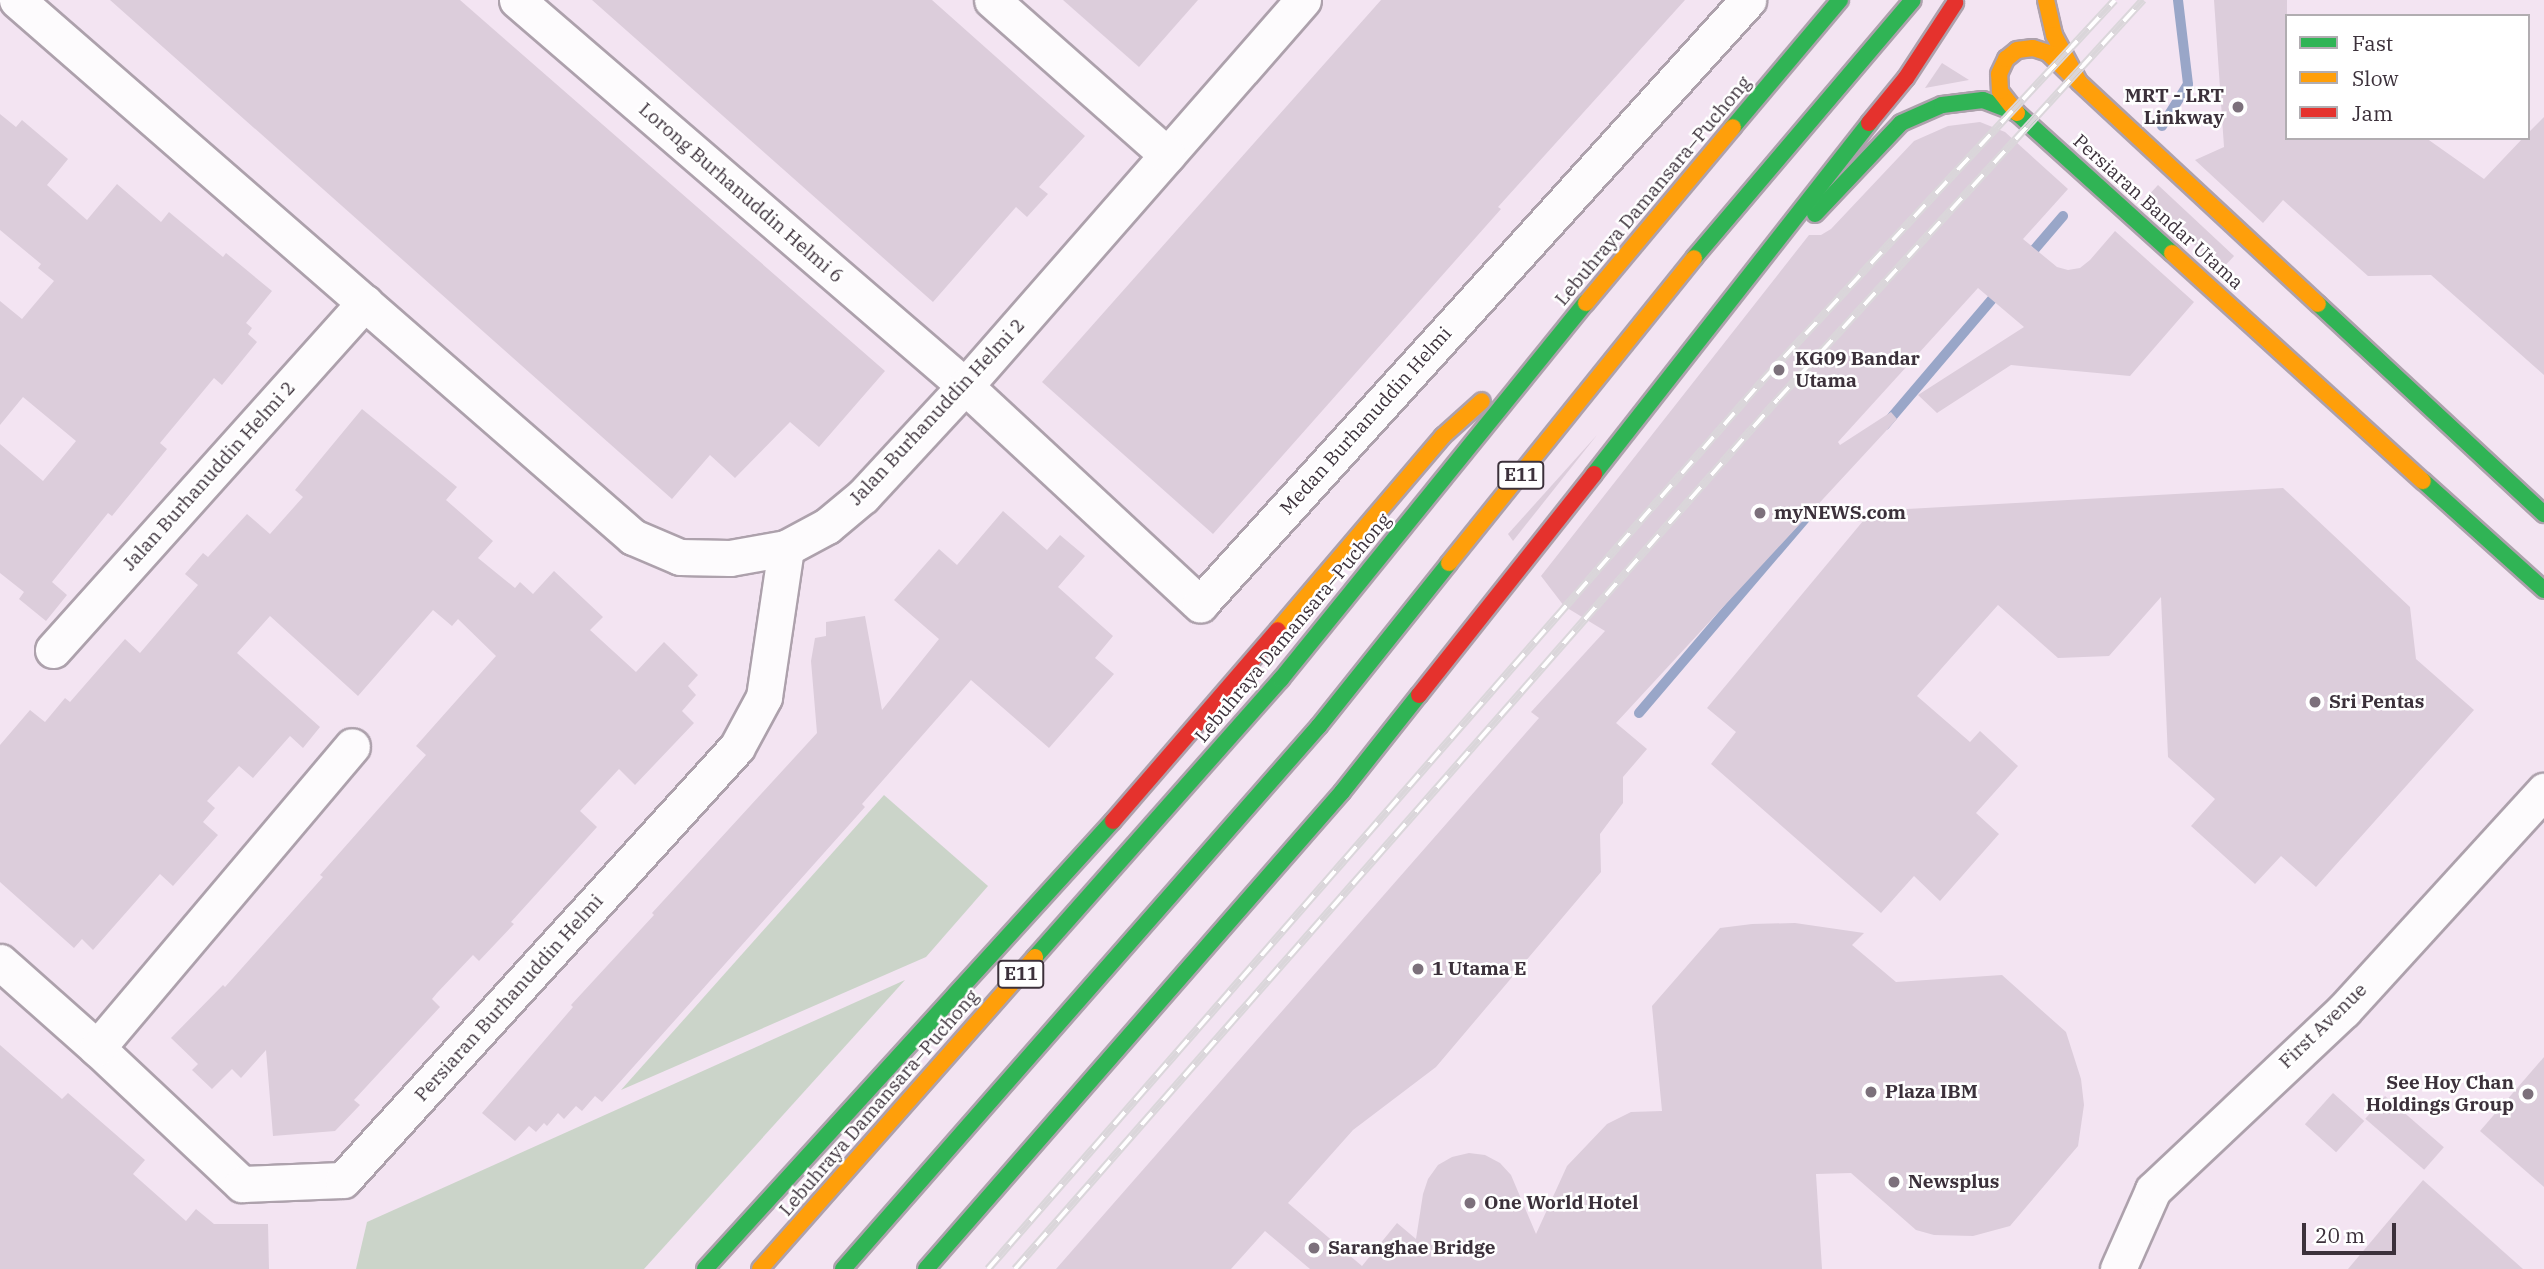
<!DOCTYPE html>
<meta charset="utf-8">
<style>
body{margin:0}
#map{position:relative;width:2544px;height:1269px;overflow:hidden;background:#f3e4f2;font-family:"IBM Plex Serif",serif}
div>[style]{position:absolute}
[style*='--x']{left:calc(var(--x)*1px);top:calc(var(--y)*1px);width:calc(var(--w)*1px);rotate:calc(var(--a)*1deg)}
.green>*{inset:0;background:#cbd4c9}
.stream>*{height:10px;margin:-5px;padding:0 5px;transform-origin:5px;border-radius:5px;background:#99a6c8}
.building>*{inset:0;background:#dccddb;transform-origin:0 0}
.roads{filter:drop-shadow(2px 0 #ada1ac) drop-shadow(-2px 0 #ada1ac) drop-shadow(0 2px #ada1ac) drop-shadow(0 -2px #ada1ac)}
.street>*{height:35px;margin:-17.5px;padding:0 17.5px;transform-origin:17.5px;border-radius:17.5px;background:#fdfbfd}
.fast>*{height:16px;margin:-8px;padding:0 8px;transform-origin:8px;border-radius:8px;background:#30b455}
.slow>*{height:16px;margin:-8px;padding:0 8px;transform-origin:8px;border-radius:8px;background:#ff9f0a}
.jam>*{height:16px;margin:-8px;padding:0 8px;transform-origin:8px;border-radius:8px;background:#e5322d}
.rail>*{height:8px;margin-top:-4px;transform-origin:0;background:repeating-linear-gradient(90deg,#fff 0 16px,#dad6da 0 32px);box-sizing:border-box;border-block:2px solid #dad6da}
.dots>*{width:19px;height:19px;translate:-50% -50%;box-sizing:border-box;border:4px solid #fff;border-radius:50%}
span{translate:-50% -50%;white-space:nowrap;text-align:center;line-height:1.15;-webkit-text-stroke:5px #fff;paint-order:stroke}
.shield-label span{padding:2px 5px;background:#fff;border:2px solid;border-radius:5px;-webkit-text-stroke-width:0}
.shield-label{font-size:18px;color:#3c313b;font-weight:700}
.poi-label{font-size:19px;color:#3c313b;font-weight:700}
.right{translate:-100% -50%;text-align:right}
.left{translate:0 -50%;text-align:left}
.street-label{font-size:19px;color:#3c313b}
.legend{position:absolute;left:2285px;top:14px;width:245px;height:126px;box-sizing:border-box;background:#fff;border:2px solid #b1adb1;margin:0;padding:9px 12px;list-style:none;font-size:21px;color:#3c313b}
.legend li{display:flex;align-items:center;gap:14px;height:35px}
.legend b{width:35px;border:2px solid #b1adb1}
.scale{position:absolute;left:2302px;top:1223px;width:94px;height:32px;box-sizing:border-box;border:4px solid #3c313b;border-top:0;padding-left:9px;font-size:21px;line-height:24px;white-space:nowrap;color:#3c313b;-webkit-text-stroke:5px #fff;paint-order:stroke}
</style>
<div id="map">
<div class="green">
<div style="clip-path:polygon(884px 795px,988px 886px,926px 957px,621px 1090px)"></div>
<div style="clip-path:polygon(905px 980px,644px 1269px,356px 1269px,367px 1222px)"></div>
</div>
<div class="stream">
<div style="--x:2162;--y:126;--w:49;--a:-58.2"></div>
<div style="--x:2188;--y:84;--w:85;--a:-96.8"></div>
<div style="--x:2028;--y:257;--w:54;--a:-49.5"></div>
<div style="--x:1885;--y:425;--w:177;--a:-49.6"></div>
<div style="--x:1639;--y:713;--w:272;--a:-49.5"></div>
</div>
<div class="building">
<div style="clip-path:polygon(110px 0,460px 0,885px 371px,819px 447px,790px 422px,735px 478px,710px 455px,672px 499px)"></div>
<div style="clip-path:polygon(592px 0,932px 0,1085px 136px,1039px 187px,1048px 194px,1027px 217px,1016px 207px,933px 302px)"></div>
<div style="clip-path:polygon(1063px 0,1198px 0,1139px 67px)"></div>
<div style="clip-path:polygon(1381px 0,1685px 0,1498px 207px,1501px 209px,1213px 534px,1042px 382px)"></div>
<div style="clip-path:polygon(2214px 0,2287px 0,2287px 138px,2426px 138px,2484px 179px,2523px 138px,2528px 138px,2528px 133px,2544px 117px,2544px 375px,2431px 275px,2368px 276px,2283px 200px,2263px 223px,2195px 160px,2224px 147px)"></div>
<div style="clip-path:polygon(1942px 63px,1969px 80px,1925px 88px)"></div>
<div style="clip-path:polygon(0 114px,16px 127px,22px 120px,68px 159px,47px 185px,87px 220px,117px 184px,161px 222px,169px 212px,223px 257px,226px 253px,272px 291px,246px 323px,252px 328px,248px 334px,257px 342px,222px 385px,214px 378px,160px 443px,167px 449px,112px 516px,108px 513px,52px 582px,67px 595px,46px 621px,19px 599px,24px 592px,0 573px,0 444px,43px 481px,76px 441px,23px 397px,0 425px,0 301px,22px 319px,54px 281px,38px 268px,41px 264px,0 230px)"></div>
<div style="clip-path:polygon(1980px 122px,2005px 132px,2068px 189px,2023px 239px,2057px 267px,2068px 270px,2080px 268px,2090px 260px,2115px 231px,2194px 302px,2130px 376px,2011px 365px,1937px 413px,1918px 395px,2024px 327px,1978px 288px,1838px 442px,1840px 445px,1891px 412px,1897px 419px,1616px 723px,1647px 749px,1623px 777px,1623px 803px,1600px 834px,1601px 872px,1436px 1067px,1353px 1130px,1288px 1203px,1362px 1266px,1397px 1223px,1416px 1239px,1423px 1194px,1428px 1179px,1438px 1165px,1452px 1157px,1469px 1153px,1485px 1155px,1500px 1163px,1511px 1175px,1536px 1234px,1567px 1166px,1607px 1124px,1631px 1112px,1662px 1111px,1652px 1006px,1720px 928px,1752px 924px,1795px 923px,1864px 933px,1852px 945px,1896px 982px,2002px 975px,2066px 1032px,2081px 1079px,2084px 1105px,2078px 1146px,2010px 1226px,1973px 1236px,1934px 1235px,1916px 1230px,1851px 1173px,1816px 1174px,1822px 1269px,1310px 1269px,1265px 1231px,1231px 1269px,1056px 1269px,1539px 718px,1531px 712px,1605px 631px,1564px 606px,1541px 576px,1809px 235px,1821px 235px,1831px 229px,1914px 141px,1948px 126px)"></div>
<div style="left:2158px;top:185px;width:104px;height:19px;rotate:43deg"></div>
<div style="clip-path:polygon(362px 409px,457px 487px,446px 500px,493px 541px,478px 558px,515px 588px,520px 582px,533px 594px,554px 571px,603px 617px,590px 630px,636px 672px,664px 642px,698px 675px,688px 686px,696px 695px,682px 711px,694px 723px,635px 785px,619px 769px,580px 811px,597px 827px,511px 922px,514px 924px,479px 961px,473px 955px,437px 993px,432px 999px,440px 1007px,354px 1100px,360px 1105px,335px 1131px,273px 1136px,266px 1050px,241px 1078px,232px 1069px,212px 1089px,192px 1070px,198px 1064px,171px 1038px,223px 985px,225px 987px,323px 877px,320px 875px,426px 755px,416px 746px,496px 656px,458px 619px,452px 626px,433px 610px,358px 696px,270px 616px,237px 653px,320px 727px,303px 748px,290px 736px,253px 778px,239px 766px,207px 801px,215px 808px,203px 822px,218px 835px,173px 886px,160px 874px,93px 950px,82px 939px,74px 948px,0 882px,0 745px,30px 710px,45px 722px,65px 698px,70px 702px,125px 639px,140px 653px,198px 585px,185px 574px,203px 553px,208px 557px,247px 514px,270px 534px,303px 497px,295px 490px)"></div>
<div style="clip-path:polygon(1597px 435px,1513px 541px,1508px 534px)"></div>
<div style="clip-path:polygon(2283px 488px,2410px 607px,2416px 659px,2474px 710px,2316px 887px,2281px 856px,2255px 884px,2191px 826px,2215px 799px,2168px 757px,2161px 597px,2109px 656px,2058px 658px,1998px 605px,1917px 696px,1970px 742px,1980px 731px,2018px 766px,1976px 813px,1999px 834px,1940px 901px,1914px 876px,1881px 913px,1711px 764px,1736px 732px,1707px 708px,1863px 521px,1907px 509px)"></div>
<div style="clip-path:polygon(1003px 511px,1047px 550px,1060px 535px,1085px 556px,1058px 587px,1113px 636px,1095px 658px,1114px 674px,1049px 748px,971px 680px,862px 804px,865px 807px,602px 1102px,595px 1096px,582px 1111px,576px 1106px,564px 1119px,558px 1113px,547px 1126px,544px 1123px,536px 1132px,529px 1126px,515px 1141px,482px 1113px,573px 1007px,571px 1005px,654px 915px,652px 913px,817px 733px,811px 661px,815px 638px,826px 636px,826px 622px,865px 616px,882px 710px,939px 639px,894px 600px,939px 549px,957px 565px)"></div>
<div style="clip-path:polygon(0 1045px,62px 1099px,68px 1093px,145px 1160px,133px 1174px,186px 1221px,196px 1209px,214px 1224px,268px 1224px,269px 1269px,0 1269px)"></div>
<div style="clip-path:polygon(2544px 1057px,2544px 1187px,2480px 1131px)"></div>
<div style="left:2333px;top:1093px;width:42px;height:42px;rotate:42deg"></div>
<div style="left:2385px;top:1096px;width:78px;height:30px;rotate:41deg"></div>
<div style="clip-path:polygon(2423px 1180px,2523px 1269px,2348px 1269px)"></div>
</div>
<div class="roads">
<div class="street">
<div style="--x:17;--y:0;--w:817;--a:41.08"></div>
<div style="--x:633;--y:537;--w:51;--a:23.1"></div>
<div style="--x:680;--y:557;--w:50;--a:1.1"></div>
<div style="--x:730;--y:558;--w:57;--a:-10.1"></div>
<div style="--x:786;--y:548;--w:47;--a:-28.2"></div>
<div style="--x:827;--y:526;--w:47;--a:-39.8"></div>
<div style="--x:863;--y:496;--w:150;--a:-47.2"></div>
<div style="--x:965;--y:386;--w:513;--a:-48.79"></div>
<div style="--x:517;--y:0;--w:591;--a:40.75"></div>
<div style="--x:965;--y:386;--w:321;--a:42.9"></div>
<div style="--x:1200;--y:604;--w:816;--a:-47.78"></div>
<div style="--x:992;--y:0;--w:234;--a:41.5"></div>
<div style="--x:53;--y:650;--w:467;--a:-48.1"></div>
<div style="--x:0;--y:962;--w:130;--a:41.6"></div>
<div style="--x:97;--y:1048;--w:199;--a:43.2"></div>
<div style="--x:242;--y:1184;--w:101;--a:-2.3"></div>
<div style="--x:343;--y:1180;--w:585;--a:-47.7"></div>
<div style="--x:737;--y:747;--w:57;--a:-61.6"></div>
<div style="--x:764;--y:697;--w:151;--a:-81.6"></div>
<div style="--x:97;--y:1048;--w:395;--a:-49.8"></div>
<div style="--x:2118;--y:1269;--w:86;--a:-66.1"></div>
<div style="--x:2153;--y:1190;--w:262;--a:-43.3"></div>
<div style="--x:2344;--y:1010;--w:297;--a:-47.6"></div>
</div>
<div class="fast">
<div style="--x:1733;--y:127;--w:166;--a:-49.9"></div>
<div style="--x:1815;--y:214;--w:125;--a:-46.6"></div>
<div style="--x:1901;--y:123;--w:45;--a:-23.7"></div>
<div style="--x:1942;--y:105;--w:41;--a:-7"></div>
<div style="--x:1983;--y:100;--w:36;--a:21"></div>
<div style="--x:2017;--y:113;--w:209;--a:42.1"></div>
<div style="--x:1694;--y:258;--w:338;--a:-49.7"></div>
<div style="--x:2318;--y:304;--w:309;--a:42.9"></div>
<div style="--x:1594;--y:474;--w:446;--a:-51.9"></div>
<div style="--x:2423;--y:481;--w:163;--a:42"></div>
<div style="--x:1035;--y:957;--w:371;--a:-48.5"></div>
<div style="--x:1281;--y:679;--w:484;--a:-51"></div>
<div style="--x:705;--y:1269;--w:606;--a:-47.68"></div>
<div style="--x:843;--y:1269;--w:722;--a:-48.76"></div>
<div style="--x:1319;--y:726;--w:208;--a:-51.4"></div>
<div style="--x:926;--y:1269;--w:633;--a:-48.91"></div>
<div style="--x:1342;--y:792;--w:124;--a:-51.6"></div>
</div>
<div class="slow">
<div style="--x:2046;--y:0;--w:36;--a:77"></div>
<div style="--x:2054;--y:35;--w:53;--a:62"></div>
<div style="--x:2079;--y:82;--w:326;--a:42.9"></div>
<div style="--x:2017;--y:113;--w:28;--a:-128"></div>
<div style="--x:2000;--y:91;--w:17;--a:-93"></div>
<div style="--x:1999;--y:74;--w:17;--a:-65"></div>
<div style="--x:2006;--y:59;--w:14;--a:-39"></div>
<div style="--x:2017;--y:50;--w:16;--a:-7"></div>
<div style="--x:2033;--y:48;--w:16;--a:18"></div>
<div style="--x:2048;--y:53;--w:35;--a:44"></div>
<div style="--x:2172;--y:253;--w:339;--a:42.3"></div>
<div style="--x:1586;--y:303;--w:229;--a:-50.1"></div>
<div style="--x:1449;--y:563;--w:391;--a:-51.2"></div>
<div style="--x:1278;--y:630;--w:255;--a:-49.6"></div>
<div style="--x:1443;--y:436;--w:52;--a:-41.9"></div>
<div style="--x:760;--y:1269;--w:416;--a:-48.6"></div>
</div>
<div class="jam">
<div style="--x:1869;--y:123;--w:58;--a:-50.6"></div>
<div style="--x:1906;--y:78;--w:90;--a:-56.8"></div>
<div style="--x:1419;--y:695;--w:282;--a:-51.6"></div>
<div style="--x:1113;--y:821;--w:252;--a:-49.2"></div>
</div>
</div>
<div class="rail">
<div style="--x:988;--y:1269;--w:1178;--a:-48.92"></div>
<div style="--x:1762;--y:381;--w:519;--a:-47.18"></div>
<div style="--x:1015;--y:1269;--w:1157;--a:-48.75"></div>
<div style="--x:1778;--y:399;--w:541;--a:-47.55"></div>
</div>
<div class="dots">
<div style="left:2238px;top:107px;background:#7c707b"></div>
<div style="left:1779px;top:370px;background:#7c707b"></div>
<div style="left:1760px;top:513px;background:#7c707b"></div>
<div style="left:2315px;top:702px;background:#7c707b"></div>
<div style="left:1418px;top:969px;background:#7c707b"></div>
<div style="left:1871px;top:1092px;background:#7c707b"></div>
<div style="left:2528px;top:1094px;background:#7c707b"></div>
<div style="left:1894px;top:1182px;background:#7c707b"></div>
<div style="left:1470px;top:1203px;background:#7c707b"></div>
<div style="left:1314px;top:1248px;background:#7c707b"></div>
</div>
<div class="shield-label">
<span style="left:1521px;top:475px">E11</span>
<span style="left:1021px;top:974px">E11</span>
</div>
<div class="poi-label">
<span class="right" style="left:2224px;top:107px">MRT - LRT<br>Linkway</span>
<span class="left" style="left:1795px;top:370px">KG09 Bandar<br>Utama</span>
<span class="left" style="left:1774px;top:513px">myNEWS.com</span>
<span class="left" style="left:2329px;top:702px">Sri Pentas</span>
<span class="left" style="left:1432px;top:969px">1 Utama E</span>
<span class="right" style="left:2514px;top:1094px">See Hoy Chan<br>Holdings Group</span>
<span class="left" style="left:1885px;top:1092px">Plaza IBM</span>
<span class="left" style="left:1908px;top:1182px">Newsplus</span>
<span class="left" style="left:1484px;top:1203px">One World Hotel</span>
<span class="left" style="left:1328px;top:1248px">Saranghae Bridge</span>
</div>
<div class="street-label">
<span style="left:1653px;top:191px;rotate:-50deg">Lebuhraya Damansara–Puchong</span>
<span style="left:741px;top:193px;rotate:41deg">Lorong Burhanuddin Helmi 6</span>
<span style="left:2158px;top:212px;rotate:42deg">Persiaran Bandar Utama</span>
<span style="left:937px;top:412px;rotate:-47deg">Jalan Burhanuddin Helmi 2</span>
<span style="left:1366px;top:421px;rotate:-48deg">Medan Burhanuddin Helmi</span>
<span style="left:209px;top:476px;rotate:-48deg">Jalan Burhanuddin Helmi 2</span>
<span style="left:1293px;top:628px;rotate:-50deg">Lebuhraya Damansara–Puchong</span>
<span style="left:509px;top:998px;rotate:-48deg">Persiaran Burhanuddin Helmi</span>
<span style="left:2323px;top:1026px;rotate:-44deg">First Avenue</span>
<span style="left:879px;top:1103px;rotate:-49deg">Lebuhraya Damansara–Puchong</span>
</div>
<ul class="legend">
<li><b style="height:9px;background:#30b455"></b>Fast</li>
<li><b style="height:9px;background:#ff9f0a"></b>Slow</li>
<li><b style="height:9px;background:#e5322d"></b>Jam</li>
</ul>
<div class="scale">20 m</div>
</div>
